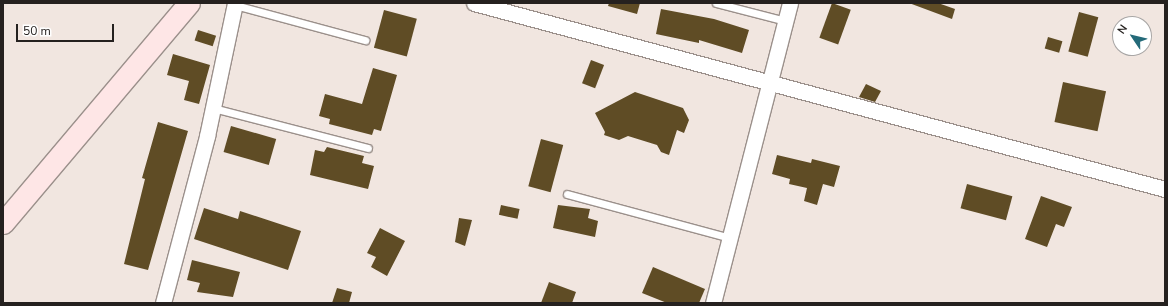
<!DOCTYPE html>
<style>
body{margin:0}
#map{position:relative;width:1168px;height:306px;overflow:hidden;background:#f1e6e0;font-family:"Nunito Sans",sans-serif}
div>[style]{position:absolute}
[style*='--x']{left:calc(var(--x)*1px);top:calc(var(--y)*1px);width:calc(var(--w)*1px);rotate:calc(var(--a)*1deg)}
.building>*{inset:0;background:#5f4c25;transform-origin:0 0}
.roads{filter:drop-shadow(1px 0 #9b908b) drop-shadow(-1px 0 #9b908b) drop-shadow(0 1px #9b908b) drop-shadow(0 -1px #9b908b)}
.lane>*{height:7px;margin:-3.5px;padding:0 3.5px;transform-origin:3.5px;border-radius:3.5px;background:#fff}
.street>*{height:15px;margin:-7.5px;padding:0 7.5px;transform-origin:7.5px;border-radius:7.5px;background:#fff}
.secondary>*{height:21px;margin:-10.5px;padding:0 10.5px;transform-origin:10.5px;border-radius:10.5px;background:#fee6e6}
span{translate:-50% -50%;white-space:nowrap;text-align:center;line-height:1.15;-webkit-text-stroke:4px #fff;paint-order:stroke}
.frame{position:absolute;inset:0;border:4px solid #25211f;pointer-events:none}
.north{position:absolute;left:1112px;top:16px;width:40px;height:40px;box-sizing:border-box;background:#fff;border:1px solid #a8a6a5;border-radius:50%;rotate:305deg;font-size:11px;font-weight:700;line-height:16px;text-align:center;color:#25211f}
.north::after{content:'';display:block;margin:auto;width:14px;height:18px;background:#246a79;clip-path:polygon(50% 0,100% 100%,50% 72%,0 100%)}
.scale{position:absolute;left:16px;top:24px;width:98px;height:18px;box-sizing:border-box;border:2px solid #25211f;border-top:0;padding-left:5px;font-size:12px;line-height:14px;white-space:nowrap;color:#25211f;-webkit-text-stroke:3px #fff;paint-order:stroke}
</style>
<div id="map">
<div class="building">
<div style="clip-path:polygon(609px 3px,640px 3px,637px 14px,608px 6px)"></div>
<div style="left:832px;top:3px;width:20px;height:37px;rotate:20deg"></div>
<div style="clip-path:polygon(909px 3px,938px 3px,955px 9px,952px 19px)"></div>
<div style="clip-path:polygon(661px 9px,714px 19px,749px 30px,742px 53px,699px 40px,699px 43px,656px 34px)"></div>
<div style="left:384px;top:10px;width:34px;height:39px;rotate:15deg"></div>
<div style="left:1079px;top:12px;width:20px;height:41px;rotate:15deg"></div>
<div style="left:198px;top:30px;width:19px;height:11px;rotate:18deg"></div>
<div style="left:1048px;top:37px;width:15px;height:12px;rotate:16deg"></div>
<div style="clip-path:polygon(173px 54px,210px 65px,199px 104px,184px 100px,189px 81px,167px 75px)"></div>
<div style="left:591px;top:60px;width:14px;height:25px;rotate:21deg"></div>
<div style="clip-path:polygon(373px 68px,397px 75px,381px 131px,374px 129px,372px 135px,329px 124px,330px 119px,319px 116px,325px 94px,362px 104px)"></div>
<div style="left:1063px;top:82px;width:44px;height:41px;rotate:12deg"></div>
<div style="clip-path:polygon(866px 84px,881px 91px,875px 102px,859px 97px)"></div>
<div style="clip-path:polygon(635px 92px,683px 108px,689px 120px,684px 133px,677px 130px,669px 155px,661px 152px,657px 145px,628px 136px,619px 140px,604px 135px,605px 132px,595px 113px)"></div>
<div style="clip-path:polygon(158px 122px,188px 131px,148px 270px,124px 264px,145px 179px,142px 178px)"></div>
<div style="left:231px;top:126px;width:47px;height:27px;rotate:16deg"></div>
<div style="left:541px;top:139px;width:23px;height:49px;rotate:15deg"></div>
<div style="clip-path:polygon(327px 147px,364px 156px,362px 163px,374px 166px,368px 189px,310px 175px,315px 150px,324px 152px)"></div>
<div style="clip-path:polygon(777px 155px,811px 163px,812px 159px,840px 166px,834px 187px,823px 184px,817px 205px,804px 201px,807px 188px,789px 184px,790px 179px,772px 174px)"></div>
<div style="left:967px;top:184px;width:47px;height:25px;rotate:15deg"></div>
<div style="clip-path:polygon(1041px 196px,1072px 207px,1064px 227px,1056px 224px,1047px 247px,1025px 239px)"></div>
<div style="left:501px;top:205px;width:19px;height:10px;rotate:12deg"></div>
<div style="clip-path:polygon(558px 205px,590px 209px,588px 218px,598px 221px,595px 237px,553px 228px)"></div>
<div style="clip-path:polygon(204px 208px,238px 219px,240px 211px,301px 231px,288px 270px,194px 239px)"></div>
<div style="clip-path:polygon(459px 218px,472px 220px,465px 246px,455px 242px)"></div>
<div style="clip-path:polygon(380px 228px,405px 241px,387px 276px,371px 267px,376px 257px,367px 253px)"></div>
<div style="clip-path:polygon(192px 260px,240px 272px,233px 297px,197px 292px,200px 283px,187px 280px)"></div>
<div style="clip-path:polygon(653px 267px,705px 289px,699px 303px,667px 303px,642px 293px)"></div>
<div style="clip-path:polygon(549px 282px,576px 292px,572px 303px,541px 303px)"></div>
<div style="clip-path:polygon(337px 288px,352px 292px,349px 303px,332px 303px)"></div>
</div>
<div class="roads">
<div class="lane">
<div style="--x:716;--y:3;--w:72;--a:14.4"></div>
<div style="--x:235;--y:5;--w:135;--a:15.1"></div>
<div style="--x:213;--y:108;--w:160;--a:14.5"></div>
<div style="--x:567;--y:194;--w:169;--a:15.1"></div>
</div>
<div class="street">
<div style="--x:474;--y:3;--w:716;--a:15.07"></div>
<div style="--x:163;--y:303;--w:173;--a:-75.2"></div>
<div style="--x:207;--y:136;--w:136;--a:-78.1"></div>
<div style="--x:713;--y:303;--w:310;--a:-75.6"></div>
</div>
<div class="secondary">
<div style="--x:3;--y:223;--w:288;--a:-49.8"></div>
</div>
</div>
<div class="frame"></div>
<div class="north">N</div>
<div class="scale">50 m</div>
</div>
